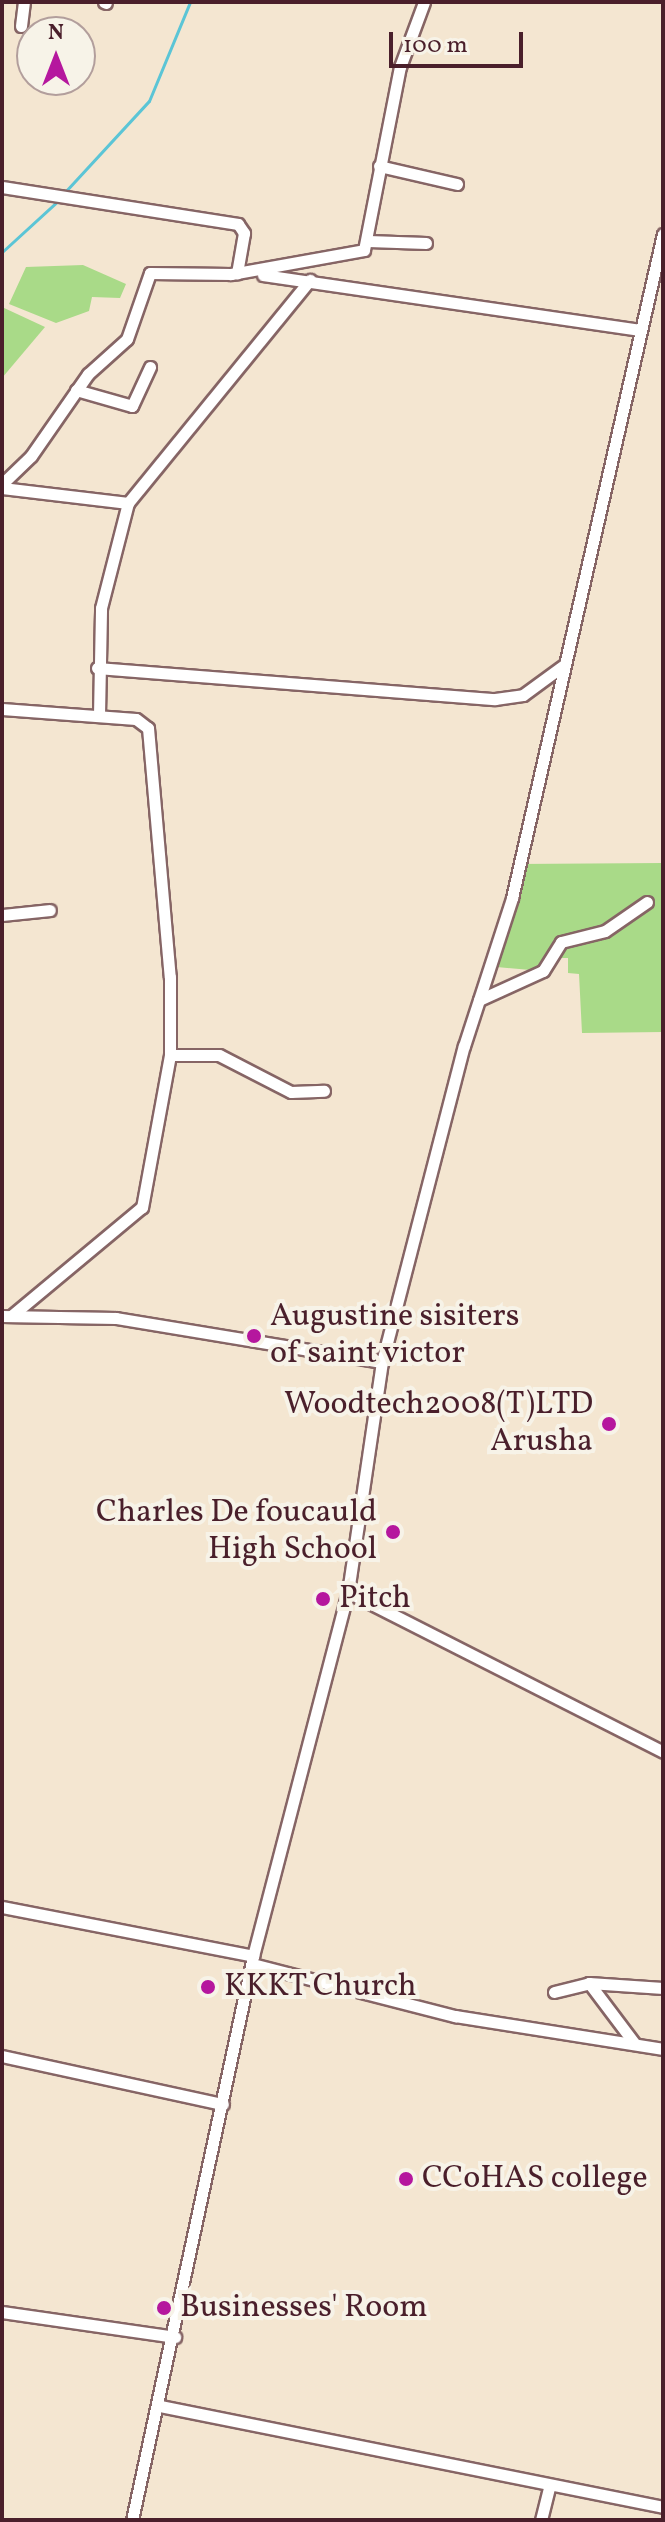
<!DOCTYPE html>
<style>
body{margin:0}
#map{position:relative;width:665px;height:2522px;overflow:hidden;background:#f4e6d1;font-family:Vollkorn,serif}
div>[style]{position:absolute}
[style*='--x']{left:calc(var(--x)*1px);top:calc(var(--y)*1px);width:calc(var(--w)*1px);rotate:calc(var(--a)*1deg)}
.green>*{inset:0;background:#a9da88}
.stream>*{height:3px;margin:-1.5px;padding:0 1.5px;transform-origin:1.5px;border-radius:1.5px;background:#5bc5d6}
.roads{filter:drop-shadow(2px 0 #866565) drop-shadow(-2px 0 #866565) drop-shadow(0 2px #866565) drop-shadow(0 -2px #866565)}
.minor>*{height:11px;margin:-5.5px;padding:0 5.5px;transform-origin:5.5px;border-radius:5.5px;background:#fff}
.dots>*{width:22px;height:22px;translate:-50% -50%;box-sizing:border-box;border:4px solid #f7f3e8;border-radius:50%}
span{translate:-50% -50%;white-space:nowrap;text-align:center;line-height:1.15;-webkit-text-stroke:8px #f7f3e8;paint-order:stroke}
.poi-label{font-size:32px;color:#4a1f2b}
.left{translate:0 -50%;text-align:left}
.right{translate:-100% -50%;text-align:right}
.frame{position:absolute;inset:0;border:4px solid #4a1f2b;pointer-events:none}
.north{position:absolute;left:16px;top:16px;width:80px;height:80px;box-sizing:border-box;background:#f7f3e8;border:2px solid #b29e9c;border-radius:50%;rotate:0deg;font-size:22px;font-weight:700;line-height:32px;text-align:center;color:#4a1f2b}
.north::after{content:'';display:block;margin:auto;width:28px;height:36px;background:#b5179e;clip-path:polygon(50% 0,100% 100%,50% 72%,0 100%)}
.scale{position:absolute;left:389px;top:32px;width:134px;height:36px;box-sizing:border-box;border:4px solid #4a1f2b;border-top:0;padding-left:10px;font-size:24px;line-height:28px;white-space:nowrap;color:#4a1f2b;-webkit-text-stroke:6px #f7f3e8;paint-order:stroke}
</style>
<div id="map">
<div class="green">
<div style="clip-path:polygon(83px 265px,126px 284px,120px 298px,92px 297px,89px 311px,56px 323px,9px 304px,26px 267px)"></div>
<div style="clip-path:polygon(2px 307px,45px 327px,2px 378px)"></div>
<div style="clip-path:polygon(663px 863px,663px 1032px,582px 1033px,579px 974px,568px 973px,568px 958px,554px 958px,553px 972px,486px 966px,516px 864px)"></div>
</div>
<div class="stream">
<div style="--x:308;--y:2;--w:3;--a:0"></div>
<div style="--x:64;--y:193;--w:125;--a:-47.3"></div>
<div style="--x:149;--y:101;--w:107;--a:-67.5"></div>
<div style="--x:2;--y:252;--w:79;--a:-42.4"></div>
</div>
<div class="roads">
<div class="minor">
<div style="--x:104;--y:2;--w:2;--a:27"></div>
<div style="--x:21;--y:26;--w:24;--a:-83"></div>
<div style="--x:379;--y:166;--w:80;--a:13"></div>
<div style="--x:2;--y:187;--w:239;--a:8.9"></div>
<div style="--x:238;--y:224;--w:11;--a:56"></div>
<div style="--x:244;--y:233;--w:41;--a:99.9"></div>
<div style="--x:368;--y:241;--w:58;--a:2"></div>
<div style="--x:263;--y:275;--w:381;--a:8.3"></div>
<div style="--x:76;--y:390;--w:58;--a:15.9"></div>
<div style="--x:132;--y:406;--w:43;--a:-65.2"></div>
<div style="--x:2;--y:484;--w:40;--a:-44"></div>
<div style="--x:31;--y:456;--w:100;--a:-55.2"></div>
<div style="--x:88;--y:374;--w:52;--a:-41.9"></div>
<div style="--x:127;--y:339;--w:70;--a:-70.8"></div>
<div style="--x:150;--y:273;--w:81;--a:0.7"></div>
<div style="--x:231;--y:274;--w:135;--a:-10.2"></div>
<div style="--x:364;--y:250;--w:187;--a:-78.9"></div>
<div style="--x:400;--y:67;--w:69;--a:-69.7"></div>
<div style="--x:2;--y:488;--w:127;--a:6.8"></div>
<div style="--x:128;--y:503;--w:288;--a:-50.8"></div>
<div style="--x:97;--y:668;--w:399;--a:4.5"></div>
<div style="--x:495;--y:699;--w:28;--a:-8"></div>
<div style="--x:523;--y:695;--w:51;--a:-36.2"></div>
<div style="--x:2;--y:709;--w:134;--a:4.3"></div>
<div style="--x:136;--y:719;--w:15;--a:37"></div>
<div style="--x:148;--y:728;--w:250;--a:85"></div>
<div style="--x:170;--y:977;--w:78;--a:90"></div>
<div style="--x:170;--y:1055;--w:155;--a:100.4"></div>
<div style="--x:142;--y:1207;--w:170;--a:140.2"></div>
<div style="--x:99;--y:715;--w:107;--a:-88.9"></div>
<div style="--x:101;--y:608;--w:108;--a:-75.6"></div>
<div style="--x:2;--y:915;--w:48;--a:-5.9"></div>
<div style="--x:479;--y:1000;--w:70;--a:-24.4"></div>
<div style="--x:543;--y:971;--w:34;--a:-58"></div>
<div style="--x:561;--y:942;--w:45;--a:-14"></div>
<div style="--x:605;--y:931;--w:51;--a:-34.6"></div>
<div style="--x:170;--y:1055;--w:49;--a:0"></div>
<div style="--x:219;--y:1055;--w:81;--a:27.2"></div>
<div style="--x:291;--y:1092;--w:33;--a:-2"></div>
<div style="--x:2;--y:1316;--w:114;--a:1"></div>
<div style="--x:116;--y:1318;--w:270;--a:9.4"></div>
<div style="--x:348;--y:1592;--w:353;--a:26.9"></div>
<div style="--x:2;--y:1907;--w:256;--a:11"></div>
<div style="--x:252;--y:1964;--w:210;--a:14.4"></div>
<div style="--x:455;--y:2016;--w:211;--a:9"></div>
<div style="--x:589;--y:1983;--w:76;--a:53"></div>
<div style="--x:554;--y:1992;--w:36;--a:-14"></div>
<div style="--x:589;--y:1983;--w:74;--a:3.9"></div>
<div style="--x:2;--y:2056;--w:226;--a:12.3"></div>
<div style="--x:2;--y:2312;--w:175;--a:8.2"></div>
<div style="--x:160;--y:2406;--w:513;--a:11.35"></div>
<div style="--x:132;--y:2520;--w:577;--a:-77.89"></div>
<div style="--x:253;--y:1956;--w:376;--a:-75.4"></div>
<div style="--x:348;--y:1592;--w:232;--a:-81.6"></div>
<div style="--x:382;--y:1362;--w:326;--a:-75.5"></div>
<div style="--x:464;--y:1046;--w:156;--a:-72"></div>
<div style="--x:512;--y:898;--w:681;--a:-77.19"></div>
<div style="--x:541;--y:2520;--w:34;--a:-76"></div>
</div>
</div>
<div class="dots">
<div style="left:254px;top:1336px;background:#b5179e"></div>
<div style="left:609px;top:1424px;background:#b5179e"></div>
<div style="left:393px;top:1532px;background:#b5179e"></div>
<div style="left:323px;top:1599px;background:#b5179e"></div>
<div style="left:208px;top:1987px;background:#b5179e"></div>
<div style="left:406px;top:2179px;background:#b5179e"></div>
<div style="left:164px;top:2308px;background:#b5179e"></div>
</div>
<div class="poi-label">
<span class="left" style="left:270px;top:1336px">Augustine sisiters<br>of saint victor</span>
<span class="right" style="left:593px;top:1424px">Woodtech2008(T)LTD<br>Arusha</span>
<span class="right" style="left:377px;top:1532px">Charles De foucauld<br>High School</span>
<span class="left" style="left:339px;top:1599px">Pitch</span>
<span class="left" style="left:224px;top:1987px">KKKT Church</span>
<span class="left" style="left:422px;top:2179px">CCoHAS college</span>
<span class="left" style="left:180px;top:2308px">Businesses' Room</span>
</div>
<div class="frame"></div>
<div class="north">N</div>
<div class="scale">100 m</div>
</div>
